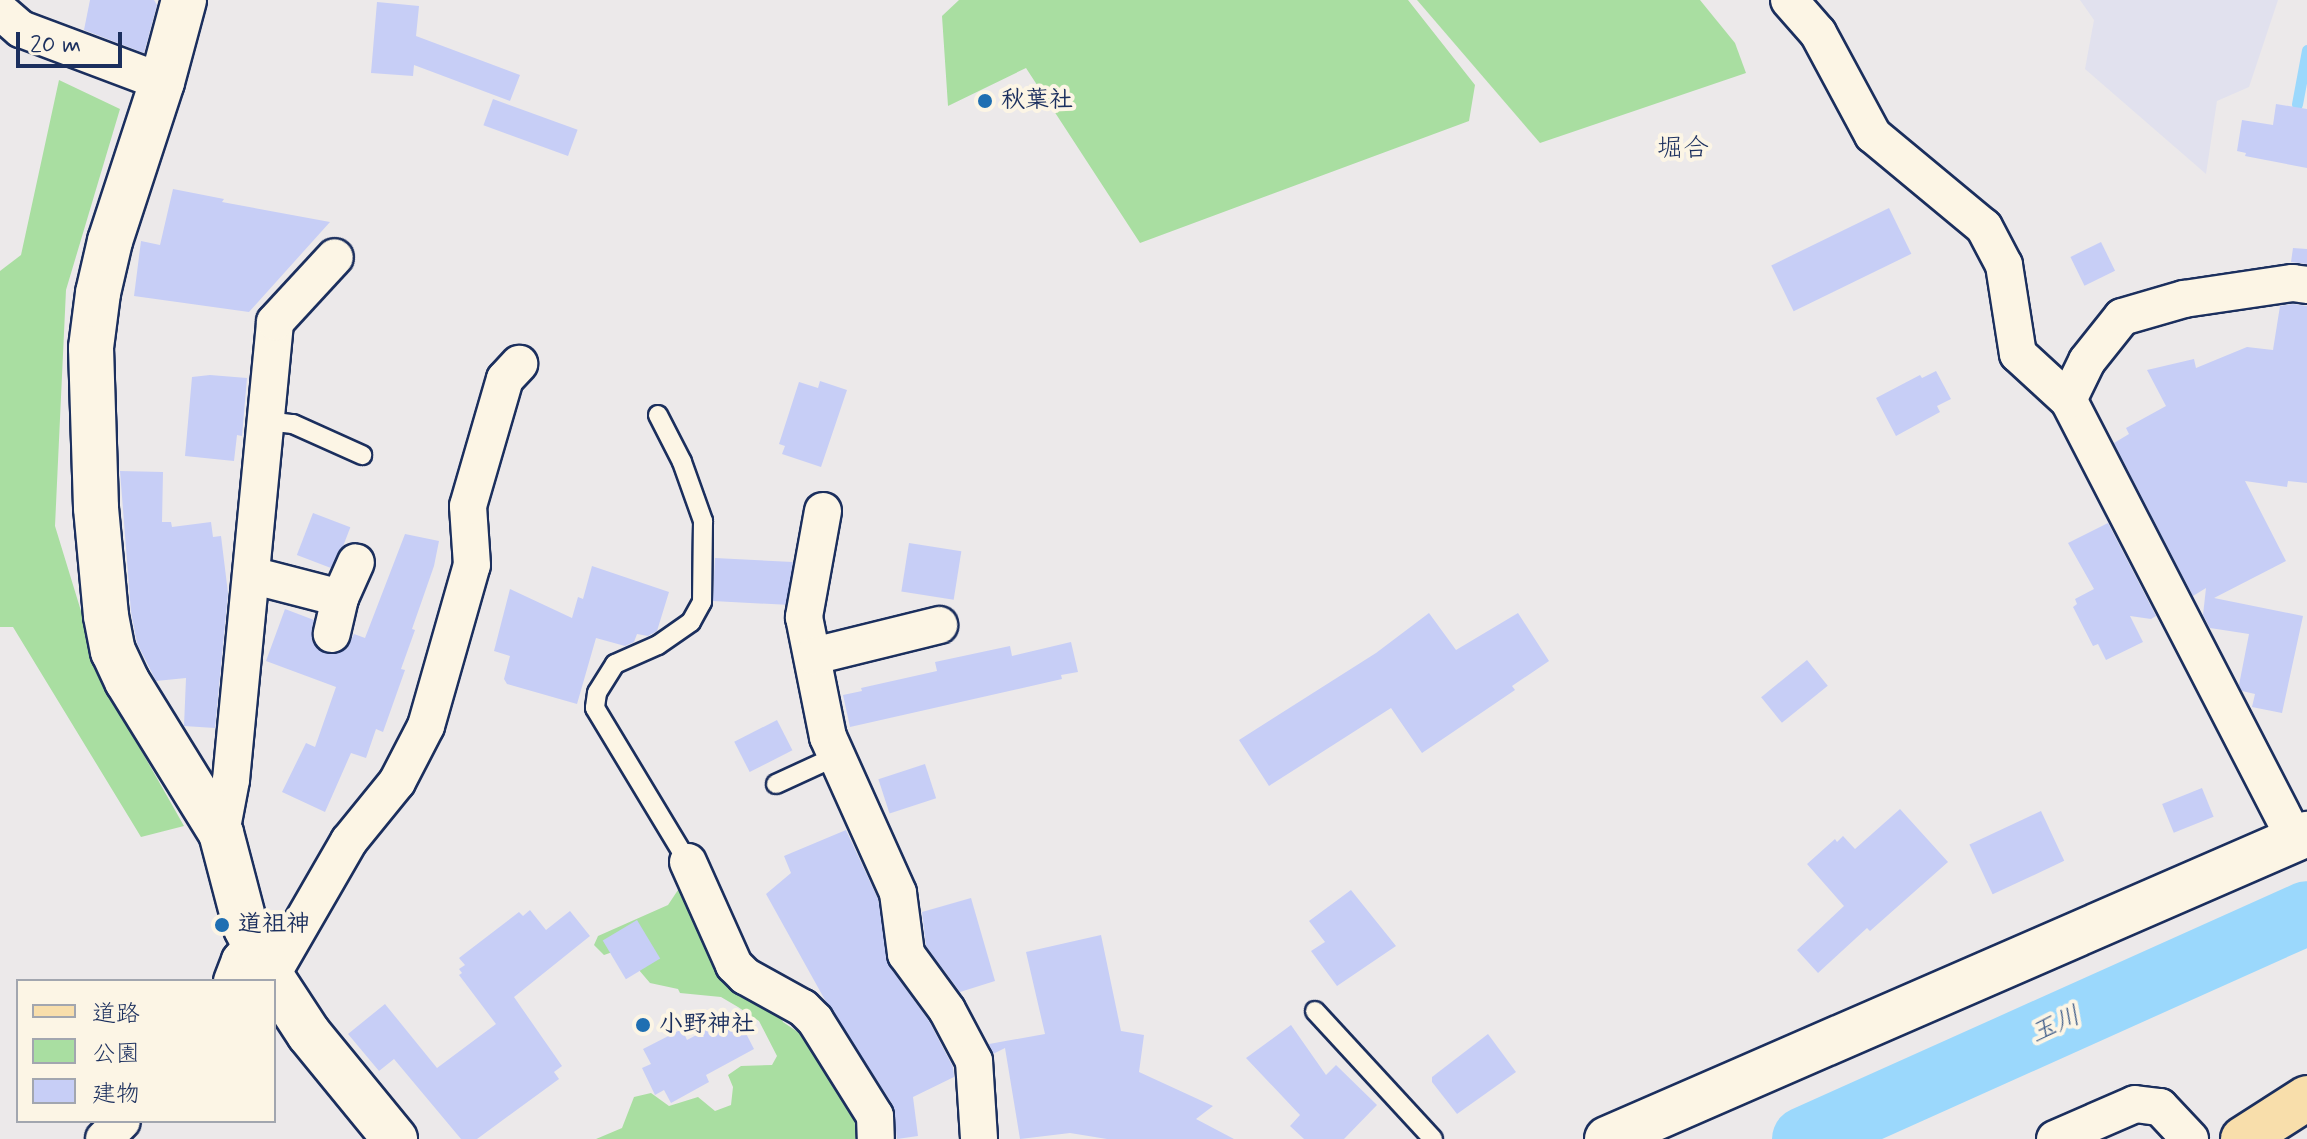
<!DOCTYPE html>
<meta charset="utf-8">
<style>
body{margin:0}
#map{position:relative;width:2307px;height:1139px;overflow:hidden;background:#ece9ea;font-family:Mynerve,"Klee One",sans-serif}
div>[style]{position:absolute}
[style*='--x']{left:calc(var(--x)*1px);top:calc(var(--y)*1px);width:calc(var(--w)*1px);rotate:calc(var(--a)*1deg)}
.built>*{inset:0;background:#e1e1ee}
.green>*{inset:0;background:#a9dea1}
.stream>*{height:11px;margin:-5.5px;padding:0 5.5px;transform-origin:5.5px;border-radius:5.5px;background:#9bd8fc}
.river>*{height:64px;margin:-32px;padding:0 32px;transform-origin:32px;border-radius:32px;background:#9bd8fc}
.building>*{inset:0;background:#c7cef6;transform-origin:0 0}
.roads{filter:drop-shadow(2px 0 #1b2f5e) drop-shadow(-2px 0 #1b2f5e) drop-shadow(0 2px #1b2f5e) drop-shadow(0 -2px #1b2f5e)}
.service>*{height:18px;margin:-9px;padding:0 9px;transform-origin:9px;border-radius:9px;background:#fcf5e5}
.minor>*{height:36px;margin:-18px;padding:0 18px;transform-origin:18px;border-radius:18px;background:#fcf5e5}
.tertiary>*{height:44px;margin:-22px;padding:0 22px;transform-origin:22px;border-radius:22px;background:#fcf5e5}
.primary>*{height:44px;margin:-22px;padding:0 22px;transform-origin:22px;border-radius:22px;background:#f8deab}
.dots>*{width:22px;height:22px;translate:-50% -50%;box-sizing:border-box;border:4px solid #fcf5e5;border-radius:50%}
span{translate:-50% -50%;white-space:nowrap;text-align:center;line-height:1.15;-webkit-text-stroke:8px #fcf5e5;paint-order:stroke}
.poi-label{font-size:24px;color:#1b2f5e;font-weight:700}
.left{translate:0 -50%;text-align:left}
.neighbourhood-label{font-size:26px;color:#1b2f5e}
.water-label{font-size:26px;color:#3b5986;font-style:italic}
.legend{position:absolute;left:16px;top:979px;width:260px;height:144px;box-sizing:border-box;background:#fcf5e5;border:2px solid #a2a6af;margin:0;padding:10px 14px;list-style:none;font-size:24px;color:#1b2f5e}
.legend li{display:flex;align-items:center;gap:16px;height:40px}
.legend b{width:40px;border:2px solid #a2a6af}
.scale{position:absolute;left:16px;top:32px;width:106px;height:36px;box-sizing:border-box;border:4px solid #1b2f5e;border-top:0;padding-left:10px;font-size:24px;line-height:28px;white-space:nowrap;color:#1b2f5e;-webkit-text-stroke:6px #fcf5e5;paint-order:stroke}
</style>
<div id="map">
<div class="built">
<div style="clip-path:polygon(2080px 0,2278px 0,2249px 87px,2217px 101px,2206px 174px,2085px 69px,2094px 20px)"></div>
</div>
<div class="green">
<div style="clip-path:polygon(959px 0,1408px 0,1475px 85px,1469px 121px,1140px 243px,1026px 68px,948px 106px,942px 16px)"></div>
<div style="clip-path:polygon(1417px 0,1700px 0,1735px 43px,1746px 73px,1540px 143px)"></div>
<div style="clip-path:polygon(59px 80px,120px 109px,66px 290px,55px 526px,103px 683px,184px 826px,141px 837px,13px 627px,0 627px,0 271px,21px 255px)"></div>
<div style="clip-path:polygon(682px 884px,776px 1006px,783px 1022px,820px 1047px,860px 1112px,865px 1139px,596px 1139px,622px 1128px,634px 1097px,651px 1093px,669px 1106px,698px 1097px,715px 1111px,731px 1105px,733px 1087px,728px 1075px,741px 1066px,772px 1065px,777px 1056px,759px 1021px,738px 1007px,721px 997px,680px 993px,678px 989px,650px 983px,621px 949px,604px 955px,594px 945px,598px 936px,668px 905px)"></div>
</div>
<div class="stream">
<div style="--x:2297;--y:104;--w:55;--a:-79.5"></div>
</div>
<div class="river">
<div style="--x:1804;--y:1139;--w:551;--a:-24.19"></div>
</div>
<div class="building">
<div style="clip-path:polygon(90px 0,154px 0,157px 5px,144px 53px,84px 30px)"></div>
<div style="clip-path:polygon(377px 2px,419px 6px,416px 36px,520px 75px,510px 101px,414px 65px,413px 76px,371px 73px)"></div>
<div style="left:493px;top:99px;width:90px;height:28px;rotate:20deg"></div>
<div style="clip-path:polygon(2276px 104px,2307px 109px,2307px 168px,2245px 156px,2246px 153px,2237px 151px,2242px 120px,2273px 125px)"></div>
<div style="clip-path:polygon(173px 189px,224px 199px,222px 202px,330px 222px,249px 312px,134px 296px,141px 241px,160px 245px)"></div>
<div style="left:1889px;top:208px;width:51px;height:131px;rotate:64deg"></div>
<div style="left:2101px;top:242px;width:32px;height:34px;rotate:64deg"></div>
<div style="clip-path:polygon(2293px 248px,2307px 249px,2307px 264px,2291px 262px)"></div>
<div style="clip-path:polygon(2293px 304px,2307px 306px,2307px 483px,2288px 481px,2287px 487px,2245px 481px,2286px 561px,2214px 598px,2303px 616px,2282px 713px,2252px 707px,2255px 694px,2242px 691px,2239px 685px,2249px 634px,2210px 628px,2203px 615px,2206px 588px,2193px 596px,2114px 443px,2129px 434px,2126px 428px,2166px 406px,2147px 370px,2194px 359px,2196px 368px,2247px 347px,2273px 350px,2280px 306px)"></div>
<div style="clip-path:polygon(1936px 371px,1951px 399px,1937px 406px,1940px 412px,1896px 436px,1876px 398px,1920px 375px,1922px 378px)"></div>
<div style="clip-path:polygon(210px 375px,247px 378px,242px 436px,237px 435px,234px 461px,185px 456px,192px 377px)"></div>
<div style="clip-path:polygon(820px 381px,847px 390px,821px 467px,782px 454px,785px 446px,779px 444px,799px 382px,818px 388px)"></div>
<div style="clip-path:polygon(120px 471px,163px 472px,162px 522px,171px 522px,172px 527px,211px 522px,213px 537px,221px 536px,228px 593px,215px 728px,184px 726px,186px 678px,156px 681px,137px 643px,131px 612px)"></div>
<div style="left:313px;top:513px;width:40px;height:45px;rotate:21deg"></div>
<div style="clip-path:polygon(2108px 523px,2156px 616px,2151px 619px,2130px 616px,2143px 642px,2106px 660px,2098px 644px,2093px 646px,2073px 607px,2077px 604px,2075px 599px,2094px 589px,2068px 543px)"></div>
<div style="clip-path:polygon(405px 534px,439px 541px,434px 566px,412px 629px,415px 630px,401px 669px,405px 670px,383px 732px,376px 729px,366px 758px,351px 753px,325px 812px,282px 792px,306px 743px,315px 747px,336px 687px,266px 661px,285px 609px,314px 620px,312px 641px,327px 654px,347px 649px,354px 634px,365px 638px)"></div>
<div style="left:909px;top:543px;width:53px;height:49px;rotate:9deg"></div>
<div style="left:715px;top:558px;width:78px;height:43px;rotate:3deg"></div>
<div style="clip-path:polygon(592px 566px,669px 592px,657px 631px,648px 636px,637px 634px,634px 642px,625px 646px,596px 638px,577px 704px,507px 684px,504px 679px,510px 656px,494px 651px,510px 589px,572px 618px,578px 597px,583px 599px)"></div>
<div style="clip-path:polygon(1429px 613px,1456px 650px,1518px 613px,1549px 661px,1512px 686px,1515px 690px,1422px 753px,1391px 708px,1269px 786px,1239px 740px,1376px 653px)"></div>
<div style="clip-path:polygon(1071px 642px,1078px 672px,1061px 675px,1062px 679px,850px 727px,843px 695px,862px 691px,861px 688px,937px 671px,935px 662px,1010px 646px,1012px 656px)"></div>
<div style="left:1807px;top:660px;width:33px;height:59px;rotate:51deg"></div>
<div style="left:777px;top:720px;width:34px;height:48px;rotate:63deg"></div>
<div style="left:925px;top:764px;width:36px;height:49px;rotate:72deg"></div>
<div style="left:2202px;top:788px;width:31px;height:43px;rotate:68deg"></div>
<div style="clip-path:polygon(1900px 809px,1948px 862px,1870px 931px,1867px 928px,1818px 973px,1797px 950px,1844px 906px,1807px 864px,1835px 839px,1837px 842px,1843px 836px,1855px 849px)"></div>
<div style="left:2041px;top:811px;width:55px;height:79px;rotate:65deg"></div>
<div style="clip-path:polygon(846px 830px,878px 899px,889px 966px,929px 1021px,953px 1067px,954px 1077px,913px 1097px,918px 1136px,897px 1139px,893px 1105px,825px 1000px,766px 894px,791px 873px,784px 856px)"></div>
<div style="clip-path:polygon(1351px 890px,1396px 946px,1337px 986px,1311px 951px,1325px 942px,1309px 921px)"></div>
<div style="clip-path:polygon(971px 898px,995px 981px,960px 992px,926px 946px,922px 912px)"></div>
<div style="clip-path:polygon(530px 910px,546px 930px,570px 911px,590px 936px,514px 997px,562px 1066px,554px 1072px,559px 1079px,477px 1139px,461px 1139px,394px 1059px,379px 1071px,348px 1034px,385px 1004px,437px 1068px,496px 1024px,459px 975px,462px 973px,459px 969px,465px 965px,459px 958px,519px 912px,523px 916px)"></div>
<div style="left:637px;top:920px;width:45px;height:40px;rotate:59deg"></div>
<div style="clip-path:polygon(1101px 935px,1121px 1031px,1144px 1035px,1139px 1072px,1213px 1106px,1196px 1119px,1234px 1139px,1107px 1139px,1070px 1133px,1020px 1139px,1005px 1048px,993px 1054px,989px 1044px,1045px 1034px,1026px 952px)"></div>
<div style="clip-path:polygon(736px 1014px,754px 1049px,706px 1075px,709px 1082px,671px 1103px,664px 1090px,655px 1095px,642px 1068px,651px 1064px,643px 1049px,682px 1029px,687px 1040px)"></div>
<div style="clip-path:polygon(1291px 1025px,1326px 1075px,1336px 1065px,1377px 1105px,1344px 1139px,1304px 1139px,1290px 1126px,1300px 1115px,1246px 1058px)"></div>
<div style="clip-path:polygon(1488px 1034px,1516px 1072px,1457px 1114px,1432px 1082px,1432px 1077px)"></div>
</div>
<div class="roads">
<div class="service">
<div style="--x:658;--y:415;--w:53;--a:62.9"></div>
<div style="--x:682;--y:462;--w:63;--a:70.4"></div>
<div style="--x:703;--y:521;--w:81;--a:90.7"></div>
<div style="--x:702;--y:602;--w:23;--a:119"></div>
<div style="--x:691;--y:622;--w:40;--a:145.1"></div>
<div style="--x:658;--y:645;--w:47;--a:156.2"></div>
<div style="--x:615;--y:664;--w:34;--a:122"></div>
<div style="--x:597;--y:693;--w:15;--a:98"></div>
<div style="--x:595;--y:708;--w:180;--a:58.9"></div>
<div style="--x:267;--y:421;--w:26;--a:7"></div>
<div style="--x:293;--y:424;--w:76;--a:24.2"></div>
<div style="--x:776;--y:784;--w:67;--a:-24.7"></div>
<div style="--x:1315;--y:1011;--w:174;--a:47.3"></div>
</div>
<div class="minor">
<div style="--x:1789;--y:0;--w:44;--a:48.7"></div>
<div style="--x:1818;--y:33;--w:116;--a:61.7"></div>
<div style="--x:1873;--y:135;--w:144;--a:39.7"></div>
<div style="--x:1984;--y:227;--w:43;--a:62.2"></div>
<div style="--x:2004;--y:265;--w:90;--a:81.1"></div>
<div style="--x:2018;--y:354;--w:68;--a:42.6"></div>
<div style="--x:0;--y:11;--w:28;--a:41"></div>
<div style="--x:21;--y:29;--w:151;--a:20.6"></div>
<div style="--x:823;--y:511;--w:108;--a:100.2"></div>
<div style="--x:804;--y:617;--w:122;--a:78.7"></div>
<div style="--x:828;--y:737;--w:171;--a:65.8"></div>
<div style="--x:898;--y:893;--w:62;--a:82.5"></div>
<div style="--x:906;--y:954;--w:69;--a:53.8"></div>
<div style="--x:947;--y:1010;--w:58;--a:62.1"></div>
<div style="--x:974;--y:1061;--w:78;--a:86.3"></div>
<div style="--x:251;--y:575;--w:92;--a:14.5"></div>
<div style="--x:340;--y:598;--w:37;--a:103"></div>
<div style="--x:340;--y:598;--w:39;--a:-66"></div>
<div style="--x:814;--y:656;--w:129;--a:-13.9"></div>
<div style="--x:221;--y:833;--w:54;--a:-79.3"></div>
<div style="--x:231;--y:780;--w:460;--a:-84.5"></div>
<div style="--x:275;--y:322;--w:88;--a:-47.3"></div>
<div style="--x:2295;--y:839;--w:494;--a:-117.3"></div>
<div style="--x:2068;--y:400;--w:43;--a:-64"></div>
<div style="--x:2087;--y:361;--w:56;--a:-51.5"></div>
<div style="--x:2122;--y:317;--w:65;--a:-16.2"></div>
<div style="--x:2184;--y:299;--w:110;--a:-8.4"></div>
<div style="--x:2293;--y:283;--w:14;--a:8"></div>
<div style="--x:688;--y:862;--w:113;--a:65.9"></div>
<div style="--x:734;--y:965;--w:16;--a:45"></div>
<div style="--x:745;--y:976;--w:66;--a:28.9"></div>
<div style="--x:803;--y:1008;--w:17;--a:45"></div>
<div style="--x:815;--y:1020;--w:113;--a:58"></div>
<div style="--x:875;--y:1116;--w:23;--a:88"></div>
<div style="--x:271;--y:976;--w:156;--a:-60"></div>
<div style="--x:349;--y:841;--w:76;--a:-50.9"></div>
<div style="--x:397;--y:782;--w:63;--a:-62.6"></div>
<div style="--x:426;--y:726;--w:167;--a:-74.1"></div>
<div style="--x:472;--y:565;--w:59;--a:-93.9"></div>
<div style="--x:468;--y:506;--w:132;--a:-73.8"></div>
<div style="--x:505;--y:379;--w:21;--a:-47"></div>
<div style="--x:232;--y:981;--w:22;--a:-69"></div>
<div style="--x:240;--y:960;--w:21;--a:-49"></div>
<div style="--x:104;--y:1139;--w:25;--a:-45"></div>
<div style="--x:2055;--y:1139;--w:87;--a:-23.6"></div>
<div style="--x:2135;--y:1104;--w:25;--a:7"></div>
<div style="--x:2160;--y:1107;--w:44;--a:46.8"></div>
</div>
<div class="tertiary">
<div style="--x:184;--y:0;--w:85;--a:105"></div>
<div style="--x:162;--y:82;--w:167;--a:108.1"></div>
<div style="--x:110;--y:241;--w:53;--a:103"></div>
<div style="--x:98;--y:293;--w:55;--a:97.3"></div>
<div style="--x:91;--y:348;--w:160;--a:88.2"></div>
<div style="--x:96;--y:508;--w:108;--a:84.7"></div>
<div style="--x:106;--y:616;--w:36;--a:79"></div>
<div style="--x:113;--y:651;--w:33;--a:65"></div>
<div style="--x:127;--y:681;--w:179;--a:58.3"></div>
<div style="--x:221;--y:833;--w:98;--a:75.3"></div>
<div style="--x:246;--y:928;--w:54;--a:62.5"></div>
<div style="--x:271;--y:976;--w:69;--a:56.8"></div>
<div style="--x:309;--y:1034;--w:136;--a:50.7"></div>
<div style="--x:1607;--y:1139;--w:764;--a:-23.54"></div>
</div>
<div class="primary">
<div style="--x:2243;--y:1139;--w:76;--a:-32.6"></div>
</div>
</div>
<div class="dots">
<div style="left:985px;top:101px;background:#1f6fb2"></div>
<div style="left:222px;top:925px;background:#1f6fb2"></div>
<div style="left:643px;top:1025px;background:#1f6fb2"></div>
</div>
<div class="poi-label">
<span class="left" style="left:1001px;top:101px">秋葉社</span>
<span class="left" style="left:238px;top:925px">道祖神</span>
<span class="left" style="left:659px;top:1025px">小野神社</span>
</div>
<div class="neighbourhood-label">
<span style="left:1683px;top:150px">堀合</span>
</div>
<div class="water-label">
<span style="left:2056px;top:1026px;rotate:-24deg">玉川</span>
</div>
<ul class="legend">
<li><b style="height:10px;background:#f8deab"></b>道路</li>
<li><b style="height:22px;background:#a9dea1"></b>公園</li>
<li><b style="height:22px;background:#c7cef6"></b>建物</li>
</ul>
<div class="scale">20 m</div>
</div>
